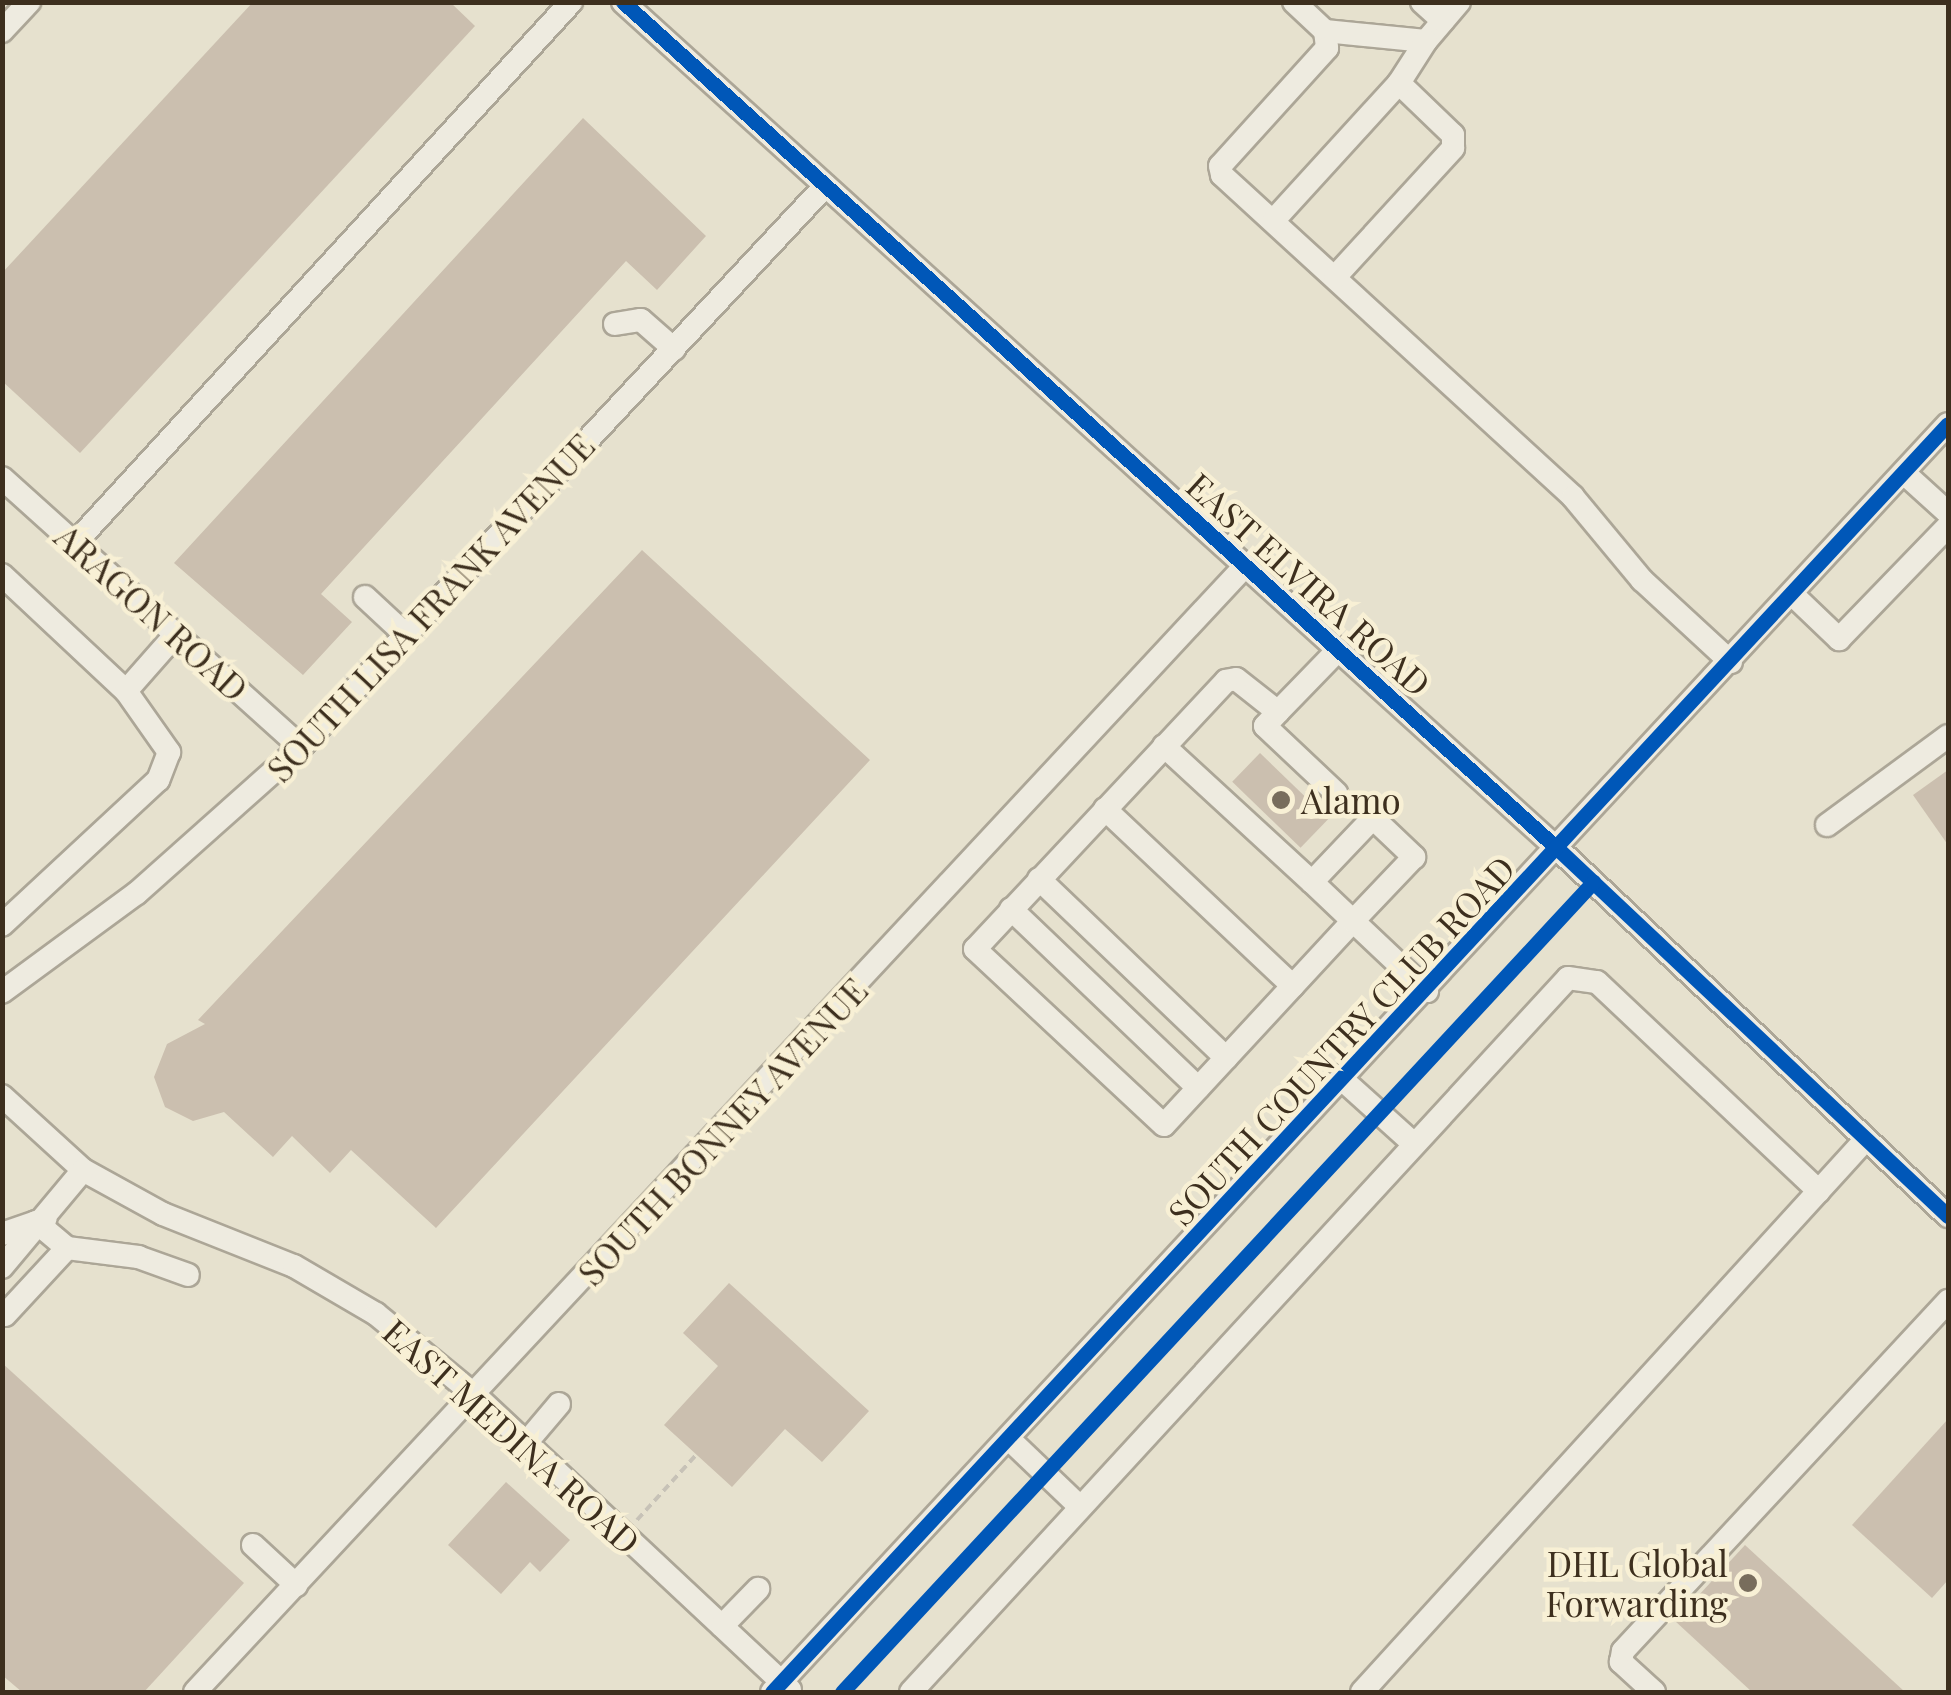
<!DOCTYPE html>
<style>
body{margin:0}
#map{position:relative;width:1951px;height:1695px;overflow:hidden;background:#e6e1ce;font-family:"Playfair Display",serif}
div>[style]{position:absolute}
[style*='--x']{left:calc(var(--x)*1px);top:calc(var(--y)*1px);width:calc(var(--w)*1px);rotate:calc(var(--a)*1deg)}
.building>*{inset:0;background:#cbbfaf;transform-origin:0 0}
.path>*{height:4px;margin-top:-2px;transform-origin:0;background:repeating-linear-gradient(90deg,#c7c2b7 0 8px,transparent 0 13px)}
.roads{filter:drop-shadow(2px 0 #aca697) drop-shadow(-2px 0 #aca697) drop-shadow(0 2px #aca697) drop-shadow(0 -2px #aca697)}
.minor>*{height:22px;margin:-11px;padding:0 11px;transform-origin:11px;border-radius:11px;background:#eeebe0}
.cycleway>*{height:15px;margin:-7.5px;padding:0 7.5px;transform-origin:7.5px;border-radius:7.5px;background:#0057b8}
.dots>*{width:28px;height:28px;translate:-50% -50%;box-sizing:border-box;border:5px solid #f8f0d5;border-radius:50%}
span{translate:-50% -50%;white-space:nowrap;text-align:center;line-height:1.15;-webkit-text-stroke:9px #f8f0d5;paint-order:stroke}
.street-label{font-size:35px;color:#3d2f1e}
.poi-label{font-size:35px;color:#3d2f1e}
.left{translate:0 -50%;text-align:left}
.right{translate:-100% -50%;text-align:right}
.frame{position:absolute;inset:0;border:5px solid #3d2f1e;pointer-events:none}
</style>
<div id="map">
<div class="building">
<div style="clip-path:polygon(253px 2px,450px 2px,475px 26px,80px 453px,2px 381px,2px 273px)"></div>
<div style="clip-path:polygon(583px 118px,706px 236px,657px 290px,626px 261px,321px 594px,352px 622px,303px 675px,174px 563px)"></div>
<div style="clip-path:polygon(642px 550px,870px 760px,436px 1228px,351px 1150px,330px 1173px,292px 1136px,273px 1157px,224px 1112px,193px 1121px,165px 1107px,154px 1077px,167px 1044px,205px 1024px,198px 1020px)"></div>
<div style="left:1260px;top:753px;width:95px;height:40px;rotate:44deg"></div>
<div style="clip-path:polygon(1948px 770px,1948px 845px,1913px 795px)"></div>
<div style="clip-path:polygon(729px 1283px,869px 1411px,822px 1462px,785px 1429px,732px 1487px,664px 1425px,718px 1366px,683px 1333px)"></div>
<div style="clip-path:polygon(2px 1363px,244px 1583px,144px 1692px,22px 1692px,2px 1675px)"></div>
<div style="clip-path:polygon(1948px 1419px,1948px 1580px,1932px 1598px,1852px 1525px)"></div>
<div style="clip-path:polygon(506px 1482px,570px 1540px,540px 1572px,530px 1562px,501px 1594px,448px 1545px)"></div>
<div style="clip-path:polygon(1745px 1545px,1905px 1692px,1752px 1692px,1675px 1621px)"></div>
</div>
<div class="path">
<div style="--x:637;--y:1520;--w:88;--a:-47.8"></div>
</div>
<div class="roads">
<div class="minor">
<div style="--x:623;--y:2;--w:1263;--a:42.18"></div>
<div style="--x:1559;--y:850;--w:534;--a:43.26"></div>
<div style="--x:1294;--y:2;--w:42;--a:43.1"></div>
<div style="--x:1325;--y:31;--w:101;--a:5.7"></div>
<div style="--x:1426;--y:41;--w:51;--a:-49.8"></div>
<div style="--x:1422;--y:2;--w:28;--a:42"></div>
<div style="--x:2;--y:31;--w:40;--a:-47"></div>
<div style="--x:1325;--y:31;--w:17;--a:83"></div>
<div style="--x:1327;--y:48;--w:159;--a:132.2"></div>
<div style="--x:1220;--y:166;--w:9;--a:77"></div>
<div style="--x:1222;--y:175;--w:476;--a:42.5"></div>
<div style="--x:1573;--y:497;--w:108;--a:50.3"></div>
<div style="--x:1642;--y:580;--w:121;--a:42.7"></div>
<div style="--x:1273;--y:221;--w:187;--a:-47.6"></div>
<div style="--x:1335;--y:277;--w:175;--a:-47.5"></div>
<div style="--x:1453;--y:148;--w:13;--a:-90"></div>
<div style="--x:1453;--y:135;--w:75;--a:-136.1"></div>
<div style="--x:1399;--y:83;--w:50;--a:-57.3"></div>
<div style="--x:615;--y:324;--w:26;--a:-9"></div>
<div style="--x:641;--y:320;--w:44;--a:41.3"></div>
<div style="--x:1904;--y:473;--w:59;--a:42.3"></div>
<div style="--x:2;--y:478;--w:402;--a:42"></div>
<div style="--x:75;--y:543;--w:734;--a:-47.48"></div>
<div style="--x:2;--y:575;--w:170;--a:43.1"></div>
<div style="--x:126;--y:691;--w:75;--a:54.8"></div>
<div style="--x:169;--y:752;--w:30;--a:111"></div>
<div style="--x:158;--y:780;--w:213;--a:137.1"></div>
<div style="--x:1793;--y:595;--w:64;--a:43.7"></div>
<div style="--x:1839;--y:639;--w:157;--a:-46"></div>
<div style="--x:365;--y:597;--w:59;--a:42.9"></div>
<div style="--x:1338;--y:650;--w:86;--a:134.1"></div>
<div style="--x:1278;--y:712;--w:53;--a:-141.8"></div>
<div style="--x:1236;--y:679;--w:10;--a:169"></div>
<div style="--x:1226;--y:681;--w:367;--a:133.1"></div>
<div style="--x:975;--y:949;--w:258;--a:43"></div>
<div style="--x:1164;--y:1125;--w:278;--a:-47.2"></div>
<div style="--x:1353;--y:921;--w:102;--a:43.4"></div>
<div style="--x:126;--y:691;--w:76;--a:-48.7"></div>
<div style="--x:1278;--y:712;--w:19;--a:133"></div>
<div style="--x:1265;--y:726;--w:98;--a:43.3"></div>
<div style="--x:1164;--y:746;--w:201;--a:42.6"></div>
<div style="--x:1105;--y:809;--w:258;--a:43.3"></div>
<div style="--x:1373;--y:818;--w:57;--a:43.6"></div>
<div style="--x:1414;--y:857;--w:88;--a:133.6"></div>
<div style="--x:1353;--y:921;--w:57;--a:-136.4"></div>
<div style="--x:1312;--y:882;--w:88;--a:-46.4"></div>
<div style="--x:1827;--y:825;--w:150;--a:-36.3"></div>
<div style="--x:1039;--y:879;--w:259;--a:43.7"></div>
<div style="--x:1011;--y:909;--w:259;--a:43.7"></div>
<div style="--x:2;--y:992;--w:167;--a:-36.3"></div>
<div style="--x:137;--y:893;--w:220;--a:-41.7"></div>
<div style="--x:301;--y:747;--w:768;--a:-46.95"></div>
<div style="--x:1344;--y:1081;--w:94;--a:42"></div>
<div style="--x:2;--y:1096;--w:110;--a:42.4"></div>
<div style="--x:83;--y:1170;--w:91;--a:28.8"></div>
<div style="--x:163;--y:1214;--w:141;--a:21.7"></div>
<div style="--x:294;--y:1266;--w:95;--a:30.3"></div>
<div style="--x:376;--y:1314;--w:129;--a:39.4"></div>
<div style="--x:476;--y:1396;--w:430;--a:43.1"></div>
<div style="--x:36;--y:1222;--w:40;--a:40"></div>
<div style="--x:67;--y:1248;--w:72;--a:7.2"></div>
<div style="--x:138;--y:1257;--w:53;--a:19.8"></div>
<div style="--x:2;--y:1234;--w:46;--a:-19.2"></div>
<div style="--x:2;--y:1267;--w:126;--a:-50.1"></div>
<div style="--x:5;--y:1315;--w:91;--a:-47.2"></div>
<div style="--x:1009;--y:1439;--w:97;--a:43.7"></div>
<div style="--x:526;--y:1443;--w:51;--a:-49.8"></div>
<div style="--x:253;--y:1545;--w:59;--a:42.9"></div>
<div style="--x:722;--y:1626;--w:52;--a:-45.8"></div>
<div style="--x:195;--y:1692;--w:1540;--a:-47"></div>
<div style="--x:772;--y:1692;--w:1729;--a:-47.16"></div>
<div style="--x:911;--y:1692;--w:970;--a:-47.38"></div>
<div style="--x:1568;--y:978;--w:29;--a:8"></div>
<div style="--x:1597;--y:982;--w:305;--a:43.3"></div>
<div style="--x:1362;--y:1692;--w:748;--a:-47.65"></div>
<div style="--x:1654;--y:1692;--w:45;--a:-137.7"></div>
<div style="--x:1621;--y:1662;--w:11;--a:-80"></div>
<div style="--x:1623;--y:1651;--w:478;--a:-47.1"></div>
</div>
</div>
<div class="cycleway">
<div style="--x:623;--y:2;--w:1263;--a:42.18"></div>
<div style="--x:1559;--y:850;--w:534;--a:43.26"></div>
<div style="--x:772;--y:1692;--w:1729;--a:-47.16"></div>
<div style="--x:842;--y:1692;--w:1105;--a:-47.16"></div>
</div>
<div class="dots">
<div style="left:1281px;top:800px;background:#786d5c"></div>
<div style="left:1748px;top:1583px;background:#786d5c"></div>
</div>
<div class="street-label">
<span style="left:1309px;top:584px;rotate:42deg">EAST ELVIRA ROAD</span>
<span style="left:430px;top:607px;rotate:-47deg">SOUTH LISA FRANK AVENUE</span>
<span style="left:152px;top:612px;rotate:42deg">ARAGON ROAD</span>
<span style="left:1341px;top:1040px;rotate:-47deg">SOUTH COUNTRY CLUB ROAD</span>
<span style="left:722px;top:1131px;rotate:-47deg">SOUTH BONNEY AVENUE</span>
<span style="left:512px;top:1436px;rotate:42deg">EAST MEDINA ROAD</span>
</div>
<div class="poi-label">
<span class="left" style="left:1301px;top:800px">Alamo</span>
<span class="right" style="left:1728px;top:1583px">DHL Global<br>Forwarding</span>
</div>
<div class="frame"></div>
</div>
